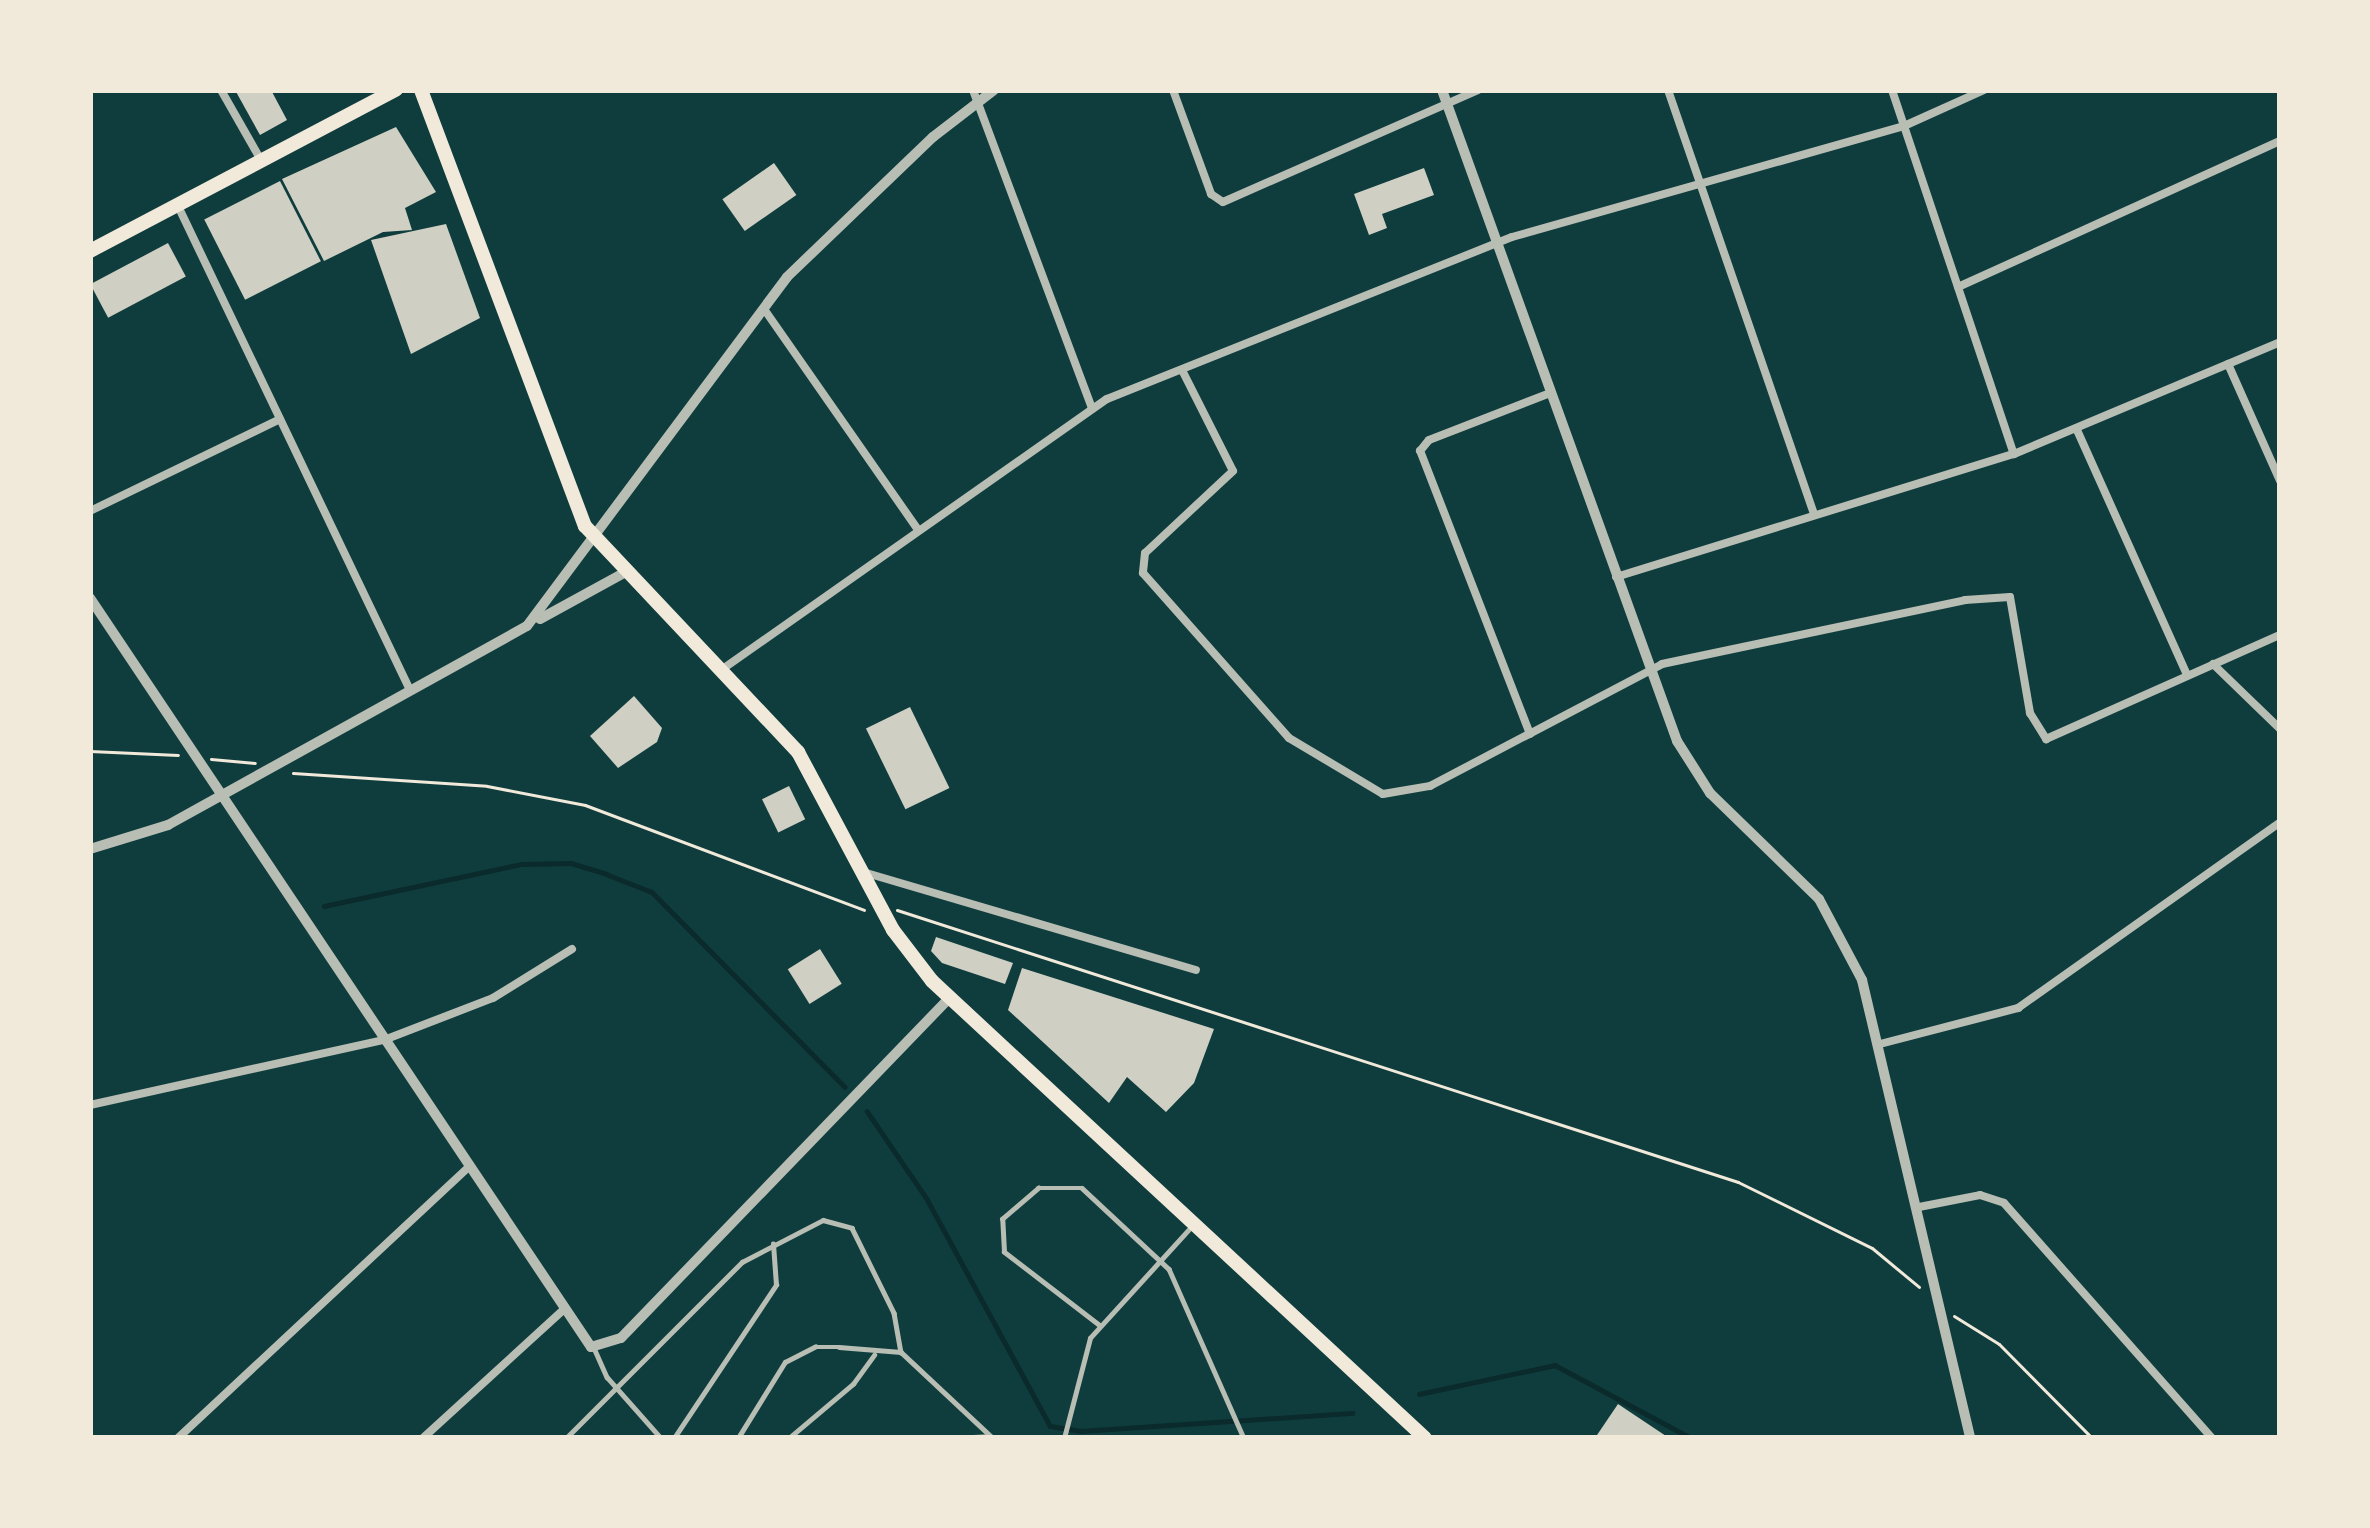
<!DOCTYPE html>
<style>
body{margin:0}
#map{position:relative;width:2370px;height:1528px;overflow:hidden;background:#0f3d3e;font-family:"Zilla Slab",serif}
div>[style]{position:absolute}
[style*='--x']{left:calc(var(--x)*1px);top:calc(var(--y)*1px);width:calc(var(--w)*1px);rotate:calc(var(--a)*1deg)}
.stream>*{height:4.5px;margin:-2.25px;padding:0 2.25px;transform-origin:2.25px;border-radius:2.25px;background:#0a2a2b}
.building>*{inset:0;background:#cfcfc3;transform-origin:0 0}
.path>*{height:3px;margin:-1.5px;padding:0 1.5px;transform-origin:1.5px;border-radius:1.5px;background:#f1e9da}
.service>*{height:4.5px;margin:-2.25px;padding:0 2.25px;transform-origin:2.25px;border-radius:2.25px;background:#b8beb3}
.minor>*{height:8px;margin:-4px;padding:0 4px;transform-origin:4px;border-radius:4px;background:#b8beb3}
.tertiary>*{height:10px;margin:-5px;padding:0 5px;transform-origin:5px;border-radius:5px;background:#b8beb3}
.primary>*{height:14px;margin:-7px;padding:0 7px;transform-origin:7px;border-radius:7px;background:#f1e9da}
span{translate:-50% -50%;white-space:nowrap;text-align:center;line-height:1.15;-webkit-text-stroke:12px #f1e9da;paint-order:stroke}
.frame{position:absolute;inset:0;border:93px solid #f1e9da;pointer-events:none}
</style>
<div id="map">
<div class="stream">
<div style="--x:324;--y:906;--w:202;--a:-12"></div>
<div style="--x:522;--y:864;--w:49;--a:-1.2"></div>
<div style="--x:571;--y:863;--w:37;--a:17"></div>
<div style="--x:606;--y:874;--w:49;--a:21.4"></div>
<div style="--x:652;--y:892;--w:274;--a:45.3"></div>
<div style="--x:867;--y:1111;--w:107;--a:55.7"></div>
<div style="--x:927;--y:1199;--w:258;--a:61.5"></div>
<div style="--x:1050;--y:1426;--w:30;--a:9"></div>
<div style="--x:1080;--y:1431;--w:273;--a:-3.8"></div>
<div style="--x:1419;--y:1394;--w:139;--a:-12"></div>
<div style="--x:1555;--y:1365;--w:154;--a:28.2"></div>
</div>
<div class="building">
<div style="clip-path:polygon(235px 90px,271px 90px,287px 120px,260px 135px)"></div>
<div style="clip-path:polygon(396px 127px,436px 192px,405px 208px,412px 230px,383px 232px,324px 261px,282px 179px)"></div>
<div style="left:774px;top:163px;width:39px;height:63px;rotate:55deg"></div>
<div style="clip-path:polygon(1424px 168px,1434px 195px,1382px 214px,1387px 228px,1369px 235px,1354px 194px)"></div>
<div style="left:280px;top:181px;width:90px;height:85px;rotate:63deg"></div>
<div style="clip-path:polygon(446px 224px,480px 318px,411px 354px,371px 240px)"></div>
<div style="left:168px;top:243px;width:38px;height:88px;rotate:62deg"></div>
<div style="clip-path:polygon(634px 696px,662px 728px,657px 742px,618px 768px,590px 736px)"></div>
<div style="left:910px;top:707px;width:90px;height:49px;rotate:64deg"></div>
<div style="left:789px;top:786px;width:37px;height:30px;rotate:64deg"></div>
<div style="clip-path:polygon(936px 937px,1013px 963px,1005px 984px,942px 963px,931px 951px)"></div>
<div style="left:820px;top:949px;width:41px;height:38px;rotate:58deg"></div>
<div style="clip-path:polygon(1022px 968px,1214px 1029px,1194px 1083px,1166px 1112px,1127px 1077px,1109px 1103px,1008px 1010px)"></div>
<div style="clip-path:polygon(1618px 1404px,1669px 1438px,1595px 1438px)"></div>
</div>
<div class="path">
<div style="--x:90;--y:751;--w:88;--a:2.6"></div>
<div style="--x:211;--y:759;--w:44;--a:5.2"></div>
<div style="--x:293;--y:773;--w:194;--a:3.8"></div>
<div style="--x:487;--y:786;--w:100;--a:11"></div>
<div style="--x:585;--y:805;--w:298;--a:20.6"></div>
<div style="--x:897;--y:910;--w:884;--a:17.92"></div>
<div style="--x:1738;--y:1182;--w:149;--a:26.2"></div>
<div style="--x:1872;--y:1248;--w:61;--a:39.7"></div>
<div style="--x:1954;--y:1316;--w:53;--a:31.9"></div>
<div style="--x:1999;--y:1344;--w:132;--a:45.3"></div>
</div>
<div class="service">
<div style="--x:1100;--y:1326;--w:121;--a:-142.4"></div>
<div style="--x:1004;--y:1252;--w:33;--a:-93"></div>
<div style="--x:1002;--y:1219;--w:48;--a:-40.7"></div>
<div style="--x:1038;--y:1188;--w:44;--a:0"></div>
<div style="--x:1082;--y:1188;--w:119;--a:43"></div>
<div style="--x:1169;--y:1269;--w:185;--a:66.1"></div>
<div style="--x:594;--y:1348;--w:32;--a:66"></div>
<div style="--x:607;--y:1377;--w:81;--a:48.5"></div>
<div style="--x:566;--y:1438;--w:249;--a:-45"></div>
<div style="--x:742;--y:1262;--w:91;--a:-27.4"></div>
<div style="--x:823;--y:1220;--w:30;--a:15"></div>
<div style="--x:852;--y:1228;--w:95;--a:63.7"></div>
<div style="--x:894;--y:1313;--w:40;--a:80"></div>
<div style="--x:674;--y:1438;--w:184;--a:-56.3"></div>
<div style="--x:776;--y:1285;--w:41;--a:-94.2"></div>
<div style="--x:738;--y:1438;--w:89;--a:-58.3"></div>
<div style="--x:785;--y:1362;--w:34;--a:-27"></div>
<div style="--x:815;--y:1347;--w:24;--a:0"></div>
<div style="--x:839;--y:1347;--w:62;--a:4.6"></div>
<div style="--x:901;--y:1352;--w:126;--a:43.1"></div>
<div style="--x:789;--y:1438;--w:84;--a:-40.2"></div>
<div style="--x:853;--y:1384;--w:36;--a:-54"></div>
<div style="--x:953;--y:1438;--w:35;--a:-3"></div>
<div style="--x:1064;--y:1438;--w:103;--a:-75.4"></div>
<div style="--x:1090;--y:1338;--w:153;--a:-47.7"></div>
</div>
<div class="minor">
<div style="--x:221;--y:90;--w:81;--a:60.3"></div>
<div style="--x:973;--y:90;--w:340;--a:69.5"></div>
<div style="--x:1173;--y:90;--w:111;--a:69.9"></div>
<div style="--x:1211;--y:194;--w:14;--a:34"></div>
<div style="--x:1223;--y:202;--w:279;--a:-23.7"></div>
<div style="--x:1668;--y:90;--w:449;--a:71"></div>
<div style="--x:1892;--y:90;--w:384;--a:71.5"></div>
<div style="--x:178;--y:206;--w:537;--a:64.39"></div>
<div style="--x:1958;--y:287;--w:354;--a:-24.4"></div>
<div style="--x:764;--y:309;--w:269;--a:55.1"></div>
<div style="--x:2228;--y:364;--w:128;--a:66"></div>
<div style="--x:1182;--y:370;--w:113;--a:63.2"></div>
<div style="--x:1233;--y:471;--w:120;--a:137"></div>
<div style="--x:1145;--y:553;--w:20;--a:96"></div>
<div style="--x:1143;--y:573;--w:220;--a:48.5"></div>
<div style="--x:1289;--y:738;--w:109;--a:30.8"></div>
<div style="--x:1383;--y:794;--w:48;--a:-9.7"></div>
<div style="--x:1430;--y:786;--w:262;--a:-27.7"></div>
<div style="--x:1662;--y:664;--w:310;--a:-11.9"></div>
<div style="--x:1965;--y:600;--w:45;--a:-3.8"></div>
<div style="--x:2010;--y:597;--w:118;--a:80.2"></div>
<div style="--x:2030;--y:713;--w:31;--a:58"></div>
<div style="--x:2046;--y:739;--w:256;--a:-24"></div>
<div style="--x:2077;--y:430;--w:269;--a:65.8"></div>
<div style="--x:90;--y:511;--w:211;--a:-25.8"></div>
<div style="--x:1616;--y:577;--w:417;--a:-17.2"></div>
<div style="--x:2014;--y:454;--w:289;--a:-22.8"></div>
<div style="--x:2213;--y:664;--w:93;--a:44.1"></div>
<div style="--x:724;--y:668;--w:468;--a:-35.1"></div>
<div style="--x:1107;--y:399;--w:436;--a:-21.8"></div>
<div style="--x:1512;--y:237;--w:407;--a:-15.8"></div>
<div style="--x:1904;--y:126;--w:88;--a:-24.2"></div>
<div style="--x:1530;--y:734;--w:304;--a:-111.2"></div>
<div style="--x:1420;--y:451;--w:14;--a:-51"></div>
<div style="--x:1429;--y:440;--w:130;--a:-21.2"></div>
<div style="--x:863;--y:872;--w:347;--a:16.4"></div>
<div style="--x:1880;--y:1044;--w:143;--a:-14.6"></div>
<div style="--x:2018;--y:1008;--w:320;--a:-35.3"></div>
<div style="--x:90;--y:1105;--w:301;--a:-12.5"></div>
<div style="--x:384;--y:1040;--w:117;--a:-21.1"></div>
<div style="--x:493;--y:998;--w:93;--a:-31.8"></div>
<div style="--x:1919;--y:1207;--w:62;--a:-11.1"></div>
<div style="--x:1980;--y:1195;--w:25;--a:18"></div>
<div style="--x:2004;--y:1203;--w:314;--a:48.5"></div>
<div style="--x:178;--y:1438;--w:398;--a:-43"></div>
<div style="--x:423;--y:1438;--w:188;--a:-42.4"></div>
</div>
<div class="tertiary">
<div style="--x:1442;--y:90;--w:692;--a:70.15"></div>
<div style="--x:1677;--y:741;--w:62;--a:57.6"></div>
<div style="--x:1710;--y:793;--w:152;--a:44.2"></div>
<div style="--x:1819;--y:899;--w:92;--a:62"></div>
<div style="--x:1862;--y:980;--w:471;--a:76.7"></div>
<div style="--x:90;--y:598;--w:901;--a:56.22"></div>
<div style="--x:591;--y:1347;--w:31;--a:-17"></div>
<div style="--x:621;--y:1338;--w:472;--a:-46"></div>
<div style="--x:540;--y:619;--w:98;--a:-28.7"></div>
<div style="--x:90;--y:849;--w:82;--a:-17.1"></div>
<div style="--x:168;--y:825;--w:410;--a:-29"></div>
<div style="--x:527;--y:626;--w:435;--a:-53.3"></div>
<div style="--x:787;--y:277;--w:202;--a:-43.8"></div>
<div style="--x:933;--y:137;--w:77;--a:-37.6"></div>
</div>
<div class="primary">
<div style="--x:421;--y:90;--w:466;--a:69.4"></div>
<div style="--x:585;--y:526;--w:311;--a:46.7"></div>
<div style="--x:798;--y:752;--w:202;--a:61.9"></div>
<div style="--x:893;--y:930;--w:64;--a:52.6"></div>
<div style="--x:932;--y:981;--w:672;--a:42.83"></div>
<div style="--x:90;--y:251;--w:346;--a:-27.8"></div>
</div>
<div class="frame"></div>
</div>
